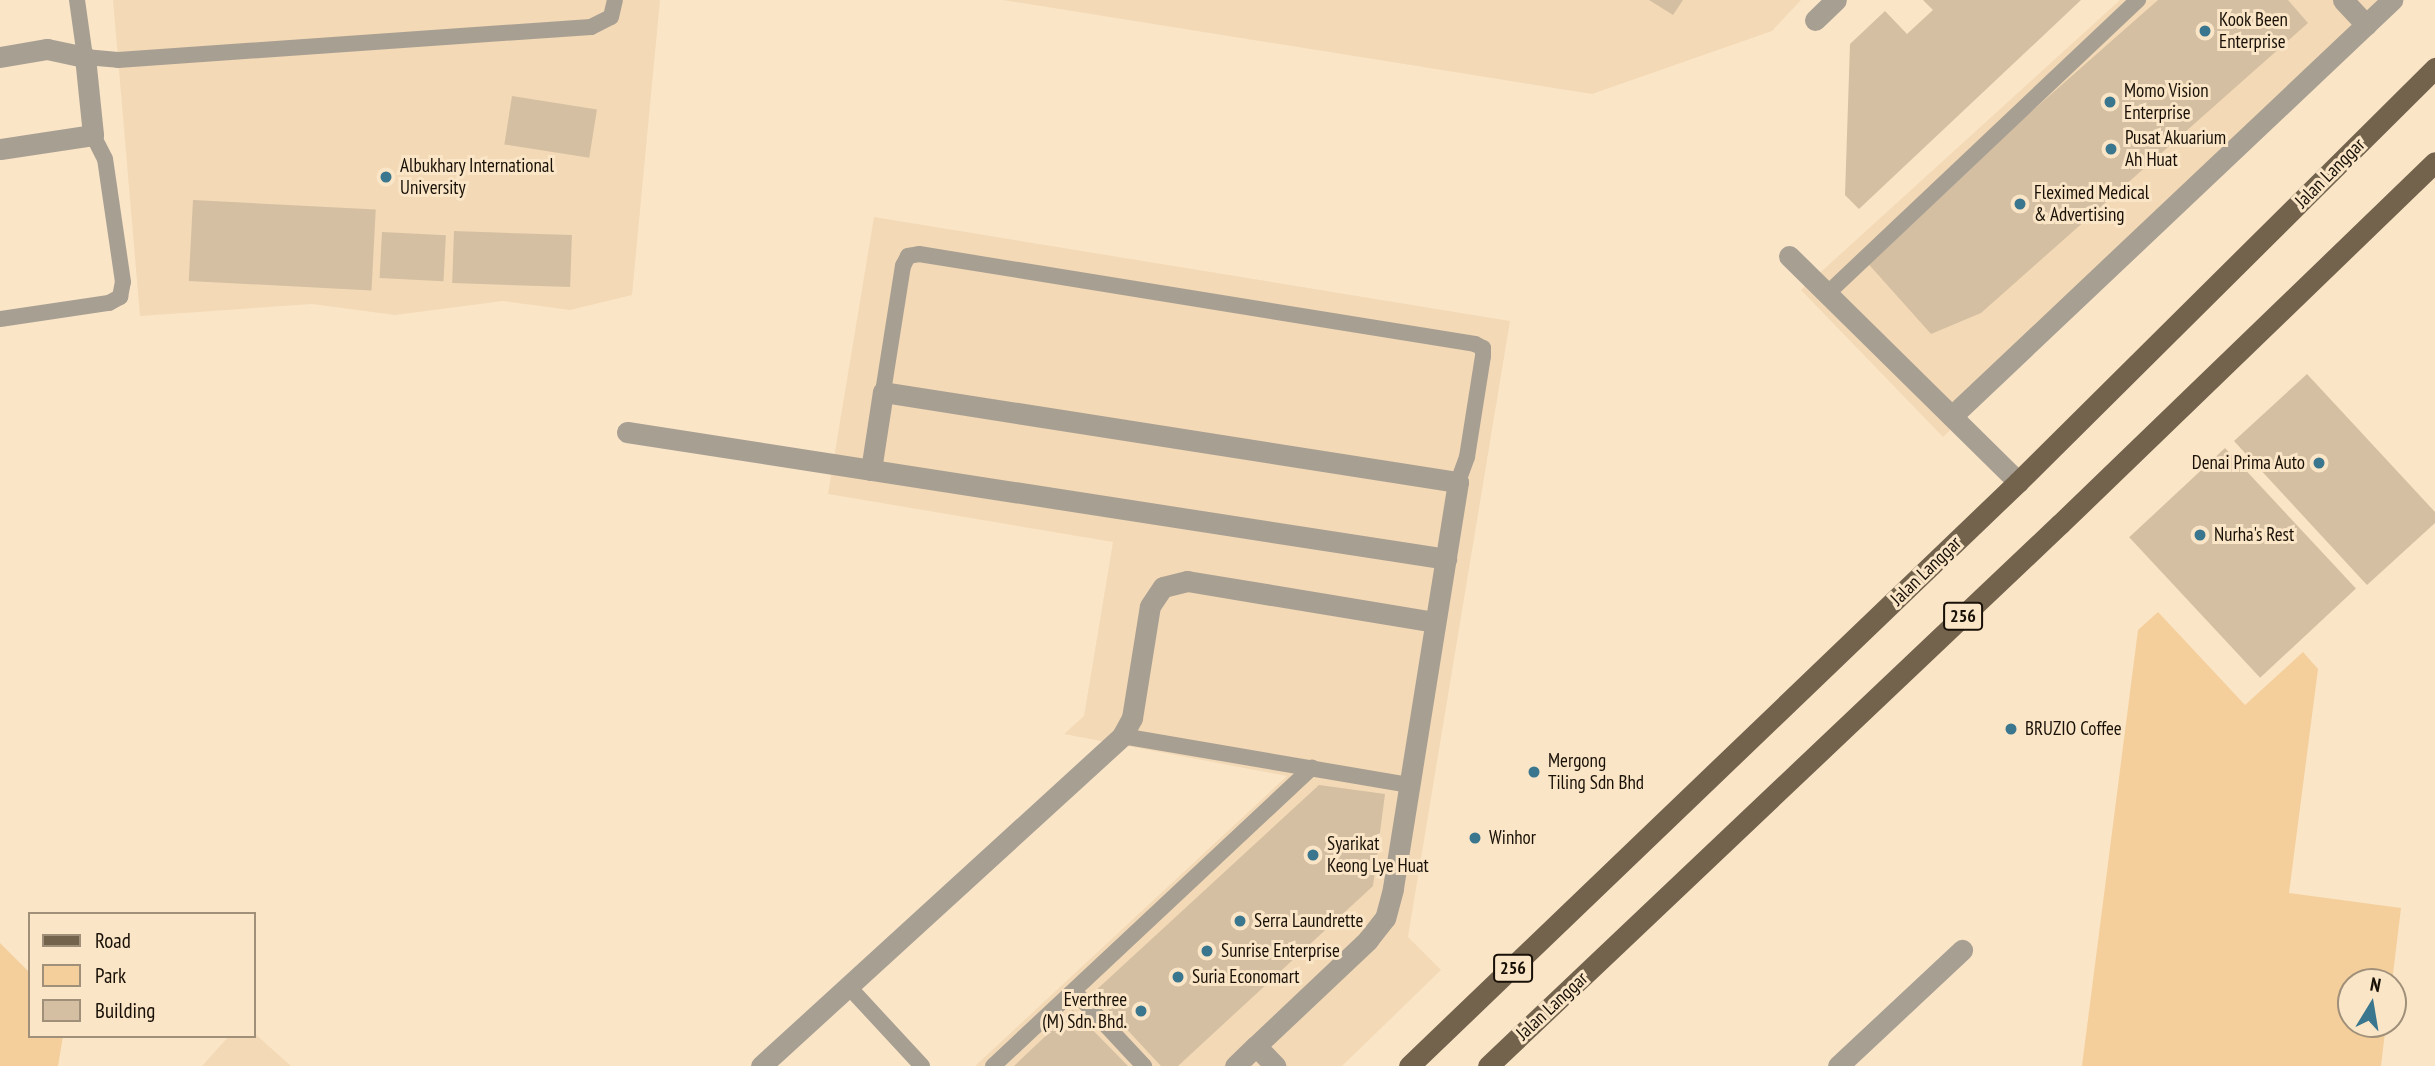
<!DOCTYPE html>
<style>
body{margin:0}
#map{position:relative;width:2435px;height:1066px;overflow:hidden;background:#fae5c7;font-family:"PT Sans Narrow",sans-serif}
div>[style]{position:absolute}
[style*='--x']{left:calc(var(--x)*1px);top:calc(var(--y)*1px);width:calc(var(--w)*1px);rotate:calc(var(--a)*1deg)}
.built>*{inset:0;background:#f3d9b5}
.green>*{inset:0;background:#f4cf9b}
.building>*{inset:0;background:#d4bfa2;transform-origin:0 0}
.lane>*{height:16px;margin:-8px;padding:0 8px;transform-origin:8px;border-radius:8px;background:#a89f93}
.street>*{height:21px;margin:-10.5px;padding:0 10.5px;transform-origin:10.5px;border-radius:10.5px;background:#a89f93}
.primary>*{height:21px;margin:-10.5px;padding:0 10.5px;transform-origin:10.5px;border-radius:10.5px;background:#73634d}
.dots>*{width:19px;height:19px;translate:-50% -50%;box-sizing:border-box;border:4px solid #fae5c7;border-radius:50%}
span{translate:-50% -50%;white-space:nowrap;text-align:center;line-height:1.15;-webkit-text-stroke:6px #fae5c7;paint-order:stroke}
.shield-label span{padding:2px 5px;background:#fae5c7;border:2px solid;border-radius:5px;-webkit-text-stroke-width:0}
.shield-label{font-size:18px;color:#191107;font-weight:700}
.poi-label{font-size:19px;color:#191107}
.left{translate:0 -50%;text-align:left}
.right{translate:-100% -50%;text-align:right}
.street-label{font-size:19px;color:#191107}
.legend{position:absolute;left:28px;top:912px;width:228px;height:126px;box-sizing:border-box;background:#fae5c7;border:2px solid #a0907a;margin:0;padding:9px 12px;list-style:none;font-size:21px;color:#191107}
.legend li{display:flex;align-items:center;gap:14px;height:35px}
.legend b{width:35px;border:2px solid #a0907a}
.north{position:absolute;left:2337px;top:968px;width:70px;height:70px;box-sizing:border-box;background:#fae5c7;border:2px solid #a0907a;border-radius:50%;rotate:11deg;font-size:19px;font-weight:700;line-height:28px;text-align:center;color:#191107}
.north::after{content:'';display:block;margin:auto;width:24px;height:32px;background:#3a768e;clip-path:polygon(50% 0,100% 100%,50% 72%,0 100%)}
</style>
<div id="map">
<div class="built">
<div style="clip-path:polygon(113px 0,660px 0,632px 295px,570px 310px,503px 301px,395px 315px,312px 304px,140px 316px)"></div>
<div style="clip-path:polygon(1003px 0,1801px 0,1772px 31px,1592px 94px)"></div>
<div style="clip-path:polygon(2120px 0,2401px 0,1943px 437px,1801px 290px)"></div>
<div style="clip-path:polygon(874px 217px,1510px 321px,1408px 937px,1441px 970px,1342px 1066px,975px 1066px,1287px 776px,1064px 734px,1084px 716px,1113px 542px,828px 494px)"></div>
<div style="clip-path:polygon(254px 1033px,291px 1066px,202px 1066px,229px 1036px)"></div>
</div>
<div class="green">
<div style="clip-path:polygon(2158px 612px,2245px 705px,2303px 652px,2318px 669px,2289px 893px,2401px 908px,2392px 982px,2351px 982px,2351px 1024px,2386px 1024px,2381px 1066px,2082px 1066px,2138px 630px)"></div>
<div style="clip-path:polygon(0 943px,30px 973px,30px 1036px,63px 1036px,58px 1066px,0 1066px)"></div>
</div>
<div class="building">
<div style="clip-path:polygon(1649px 0,1683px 0,1673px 15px)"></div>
<div style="clip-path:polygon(1923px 0,2081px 0,1859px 209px,1845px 195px,1850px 44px,1885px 11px,1907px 34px,1933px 10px)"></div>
<div style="clip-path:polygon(2158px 0,2288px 0,2308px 23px,1981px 313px,1931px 334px,1864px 259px)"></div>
<div style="left:512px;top:96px;width:86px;height:49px;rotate:9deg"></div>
<div style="left:193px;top:200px;width:183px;height:81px;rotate:3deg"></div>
<div style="left:454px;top:231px;width:118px;height:52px;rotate:2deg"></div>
<div style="left:382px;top:232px;width:64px;height:46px;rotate:3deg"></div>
<div style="clip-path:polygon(2307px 374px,2435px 512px,2435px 523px,2367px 585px,2234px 441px)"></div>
<div style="left:2225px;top:448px;width:192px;height:131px;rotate:47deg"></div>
<div style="clip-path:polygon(1319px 785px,1385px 794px,1373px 886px,1178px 1066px,1161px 1066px,1093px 993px)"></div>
<div style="clip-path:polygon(1073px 1010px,1128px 1066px,1014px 1066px)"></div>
</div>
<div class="lane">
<div style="--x:77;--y:0;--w:58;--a:82"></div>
<div style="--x:85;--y:57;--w:33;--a:5"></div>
<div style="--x:118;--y:60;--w:474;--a:-4"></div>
<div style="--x:591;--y:27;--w:22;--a:-27"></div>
<div style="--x:611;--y:17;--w:17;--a:-77"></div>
<div style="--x:1828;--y:293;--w:427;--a:-43.4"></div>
<div style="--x:0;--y:319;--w:110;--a:-8.4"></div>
<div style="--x:109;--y:303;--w:13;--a:-29"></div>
<div style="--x:120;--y:297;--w:15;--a:-79"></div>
<div style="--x:123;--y:282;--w:124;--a:-98.3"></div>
<div style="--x:105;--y:159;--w:27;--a:-117"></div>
<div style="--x:883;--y:392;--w:128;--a:-81"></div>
<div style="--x:903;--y:266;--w:11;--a:-63"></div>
<div style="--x:908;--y:256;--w:11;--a:-10"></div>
<div style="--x:919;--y:254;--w:563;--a:9.19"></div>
<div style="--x:1475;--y:344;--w:9;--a:27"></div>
<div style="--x:1483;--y:348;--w:8;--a:90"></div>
<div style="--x:1483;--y:356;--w:102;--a:99"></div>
<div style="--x:1467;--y:457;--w:27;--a:110"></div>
<div style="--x:1122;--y:736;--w:292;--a:9.7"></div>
<div style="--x:848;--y:986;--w:109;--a:47.2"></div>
<div style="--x:1074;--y:991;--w:103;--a:47"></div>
<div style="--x:993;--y:1066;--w:437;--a:-43.1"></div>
</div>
<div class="street">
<div style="--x:2343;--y:0;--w:34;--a:47"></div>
<div style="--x:1815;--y:20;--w:29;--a:-44"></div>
<div style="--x:0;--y:57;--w:48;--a:-9.7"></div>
<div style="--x:47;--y:49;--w:39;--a:12"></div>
<div style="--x:85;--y:57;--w:78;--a:84.1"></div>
<div style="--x:93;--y:135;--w:94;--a:171.4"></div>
<div style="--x:1789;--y:256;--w:322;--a:44.6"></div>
<div style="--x:1952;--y:416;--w:606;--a:-43.39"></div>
<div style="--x:627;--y:432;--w:829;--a:8.81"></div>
<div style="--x:871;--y:470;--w:79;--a:-81.3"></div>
<div style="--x:883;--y:392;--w:582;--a:8.9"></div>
<div style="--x:1458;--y:482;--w:412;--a:99.1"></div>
<div style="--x:1393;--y:889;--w:30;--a:105"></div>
<div style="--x:1385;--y:918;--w:28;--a:128"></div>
<div style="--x:1368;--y:940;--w:154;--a:136.6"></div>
<div style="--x:1256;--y:1046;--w:28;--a:46"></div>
<div style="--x:761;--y:1066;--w:489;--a:-42.4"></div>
<div style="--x:1122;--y:736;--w:21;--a:-61"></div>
<div style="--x:1132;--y:718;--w:113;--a:-80.9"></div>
<div style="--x:1150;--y:606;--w:23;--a:-56"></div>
<div style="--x:1163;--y:587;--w:25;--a:-14"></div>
<div style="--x:1187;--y:581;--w:251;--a:9.4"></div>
<div style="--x:1235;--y:1066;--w:29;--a:-44"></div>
<div style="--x:1838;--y:1066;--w:170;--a:-43.1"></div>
</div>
<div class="primary">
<div style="--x:1409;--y:1066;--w:844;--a:-43.8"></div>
<div style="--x:2018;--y:482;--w:588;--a:-44.79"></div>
<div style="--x:1488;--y:1066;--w:788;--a:-43.46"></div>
<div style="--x:2060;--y:524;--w:521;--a:-43.99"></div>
</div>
<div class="dots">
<div style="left:2205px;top:31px;background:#3a768e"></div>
<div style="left:2110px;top:102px;background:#3a768e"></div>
<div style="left:2111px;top:149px;background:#3a768e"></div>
<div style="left:386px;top:177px;background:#3a768e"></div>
<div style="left:2020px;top:204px;background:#3a768e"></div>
<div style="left:2319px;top:463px;background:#3a768e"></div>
<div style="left:2200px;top:535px;background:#3a768e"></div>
<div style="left:2011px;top:729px;background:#3a768e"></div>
<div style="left:1534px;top:772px;background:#3a768e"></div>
<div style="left:1475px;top:838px;background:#3a768e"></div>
<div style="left:1313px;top:855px;background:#3a768e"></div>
<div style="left:1240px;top:921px;background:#3a768e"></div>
<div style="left:1207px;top:951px;background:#3a768e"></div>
<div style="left:1178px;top:977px;background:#3a768e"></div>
<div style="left:1141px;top:1011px;background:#3a768e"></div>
</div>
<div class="shield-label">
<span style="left:1963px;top:616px">256</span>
<span style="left:1513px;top:968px">256</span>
</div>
<div class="poi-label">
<span class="left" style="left:2219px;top:31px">Kook Been<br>Enterprise</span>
<span class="left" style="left:2124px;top:102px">Momo Vision<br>Enterprise</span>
<span class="left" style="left:2125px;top:149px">Pusat Akuarium<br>Ah Huat</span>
<span class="left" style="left:400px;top:177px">Albukhary International<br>University</span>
<span class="left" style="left:2034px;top:204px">Fleximed Medical<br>&amp; Advertising</span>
<span class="right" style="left:2305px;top:463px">Denai Prima Auto</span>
<span class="left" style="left:2214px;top:535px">Nurha's Rest</span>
<span class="left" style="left:2025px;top:729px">BRUZIO Coffee</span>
<span class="left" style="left:1548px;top:772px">Mergong<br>Tiling Sdn Bhd</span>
<span class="left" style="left:1489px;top:838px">Winhor</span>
<span class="left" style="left:1327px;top:855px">Syarikat<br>Keong Lye Huat</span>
<span class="left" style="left:1254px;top:921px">Serra Laundrette</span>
<span class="left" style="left:1221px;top:951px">Sunrise Enterprise</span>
<span class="left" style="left:1192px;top:977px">Suria Economart</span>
<span class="right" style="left:1127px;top:1011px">Everthree<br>(M) Sdn. Bhd.</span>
</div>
<div class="street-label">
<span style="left:2330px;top:173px;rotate:-45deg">Jalan Langgar</span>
<span style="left:1926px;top:571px;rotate:-44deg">Jalan Langgar</span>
<span style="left:1552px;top:1006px;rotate:-43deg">Jalan Langgar</span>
</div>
<ul class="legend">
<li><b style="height:9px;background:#73634d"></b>Road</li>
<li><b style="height:19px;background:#f4cf9b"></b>Park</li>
<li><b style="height:19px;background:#d4bfa2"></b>Building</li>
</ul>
<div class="north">N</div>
</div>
